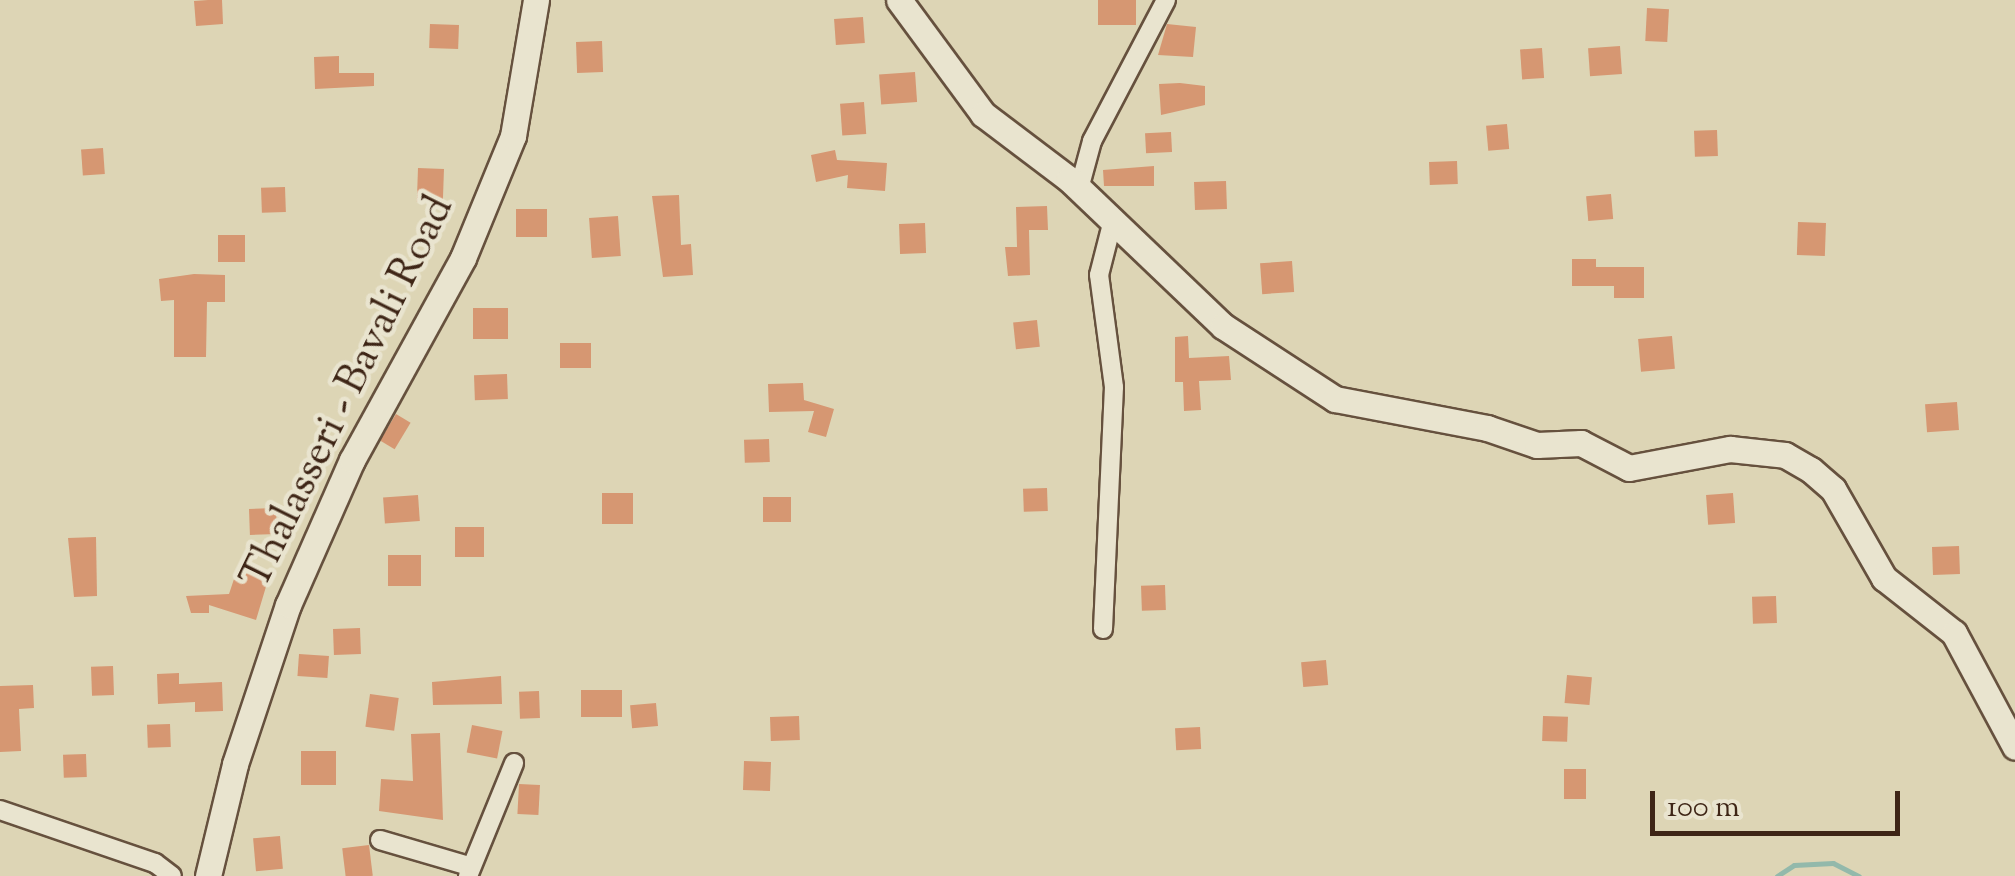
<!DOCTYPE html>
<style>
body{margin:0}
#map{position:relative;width:2015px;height:876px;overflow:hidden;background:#ddd5b5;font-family:"Sorts Mill Goudy",serif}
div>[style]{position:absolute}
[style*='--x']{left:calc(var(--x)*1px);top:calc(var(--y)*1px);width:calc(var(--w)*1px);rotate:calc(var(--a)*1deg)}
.stream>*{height:5px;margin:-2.5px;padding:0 2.5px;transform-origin:2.5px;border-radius:2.5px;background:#93b9ab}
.building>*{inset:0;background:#d69772;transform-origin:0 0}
.roads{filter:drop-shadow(2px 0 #66513e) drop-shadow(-2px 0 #66513e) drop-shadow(0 2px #66513e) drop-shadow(0 -2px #66513e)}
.street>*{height:18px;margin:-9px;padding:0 9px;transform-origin:9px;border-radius:9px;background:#e9e4cf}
.secondary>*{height:25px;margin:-12.5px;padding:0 12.5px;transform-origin:12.5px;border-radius:12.5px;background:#e9e4cf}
span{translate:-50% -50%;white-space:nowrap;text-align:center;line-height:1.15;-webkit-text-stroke:9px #e9e4cf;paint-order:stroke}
.street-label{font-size:42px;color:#3e2516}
.scale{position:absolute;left:1650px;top:791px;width:250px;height:45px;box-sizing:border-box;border:5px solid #3e2516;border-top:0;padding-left:12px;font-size:30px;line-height:35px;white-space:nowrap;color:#3e2516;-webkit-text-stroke:8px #e9e4cf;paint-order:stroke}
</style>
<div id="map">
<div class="stream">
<div style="--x:1777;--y:876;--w:20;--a:-33"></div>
<div style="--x:1794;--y:865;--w:39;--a:-3"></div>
<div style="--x:1833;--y:863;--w:29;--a:27"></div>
</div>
<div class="building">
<div style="clip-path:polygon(208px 0,222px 0,223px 24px,196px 26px,194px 1px)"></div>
<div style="left:1098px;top:0;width:38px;height:25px"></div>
<div style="left:1647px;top:8px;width:22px;height:33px;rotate:3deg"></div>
<div style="left:863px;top:17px;width:26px;height:29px;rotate:86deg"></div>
<div style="left:430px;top:24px;width:29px;height:24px;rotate:2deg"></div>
<div style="clip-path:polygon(1167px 24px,1196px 27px,1193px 57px,1158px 55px)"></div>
<div style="left:602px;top:41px;width:31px;height:26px;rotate:88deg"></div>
<div style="left:1620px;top:46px;width:28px;height:32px;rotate:86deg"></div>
<div style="left:1542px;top:48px;width:30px;height:22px;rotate:86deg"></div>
<div style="clip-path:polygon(339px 56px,339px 73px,374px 73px,374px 86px,315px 89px,314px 57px)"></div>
<div style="left:915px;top:72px;width:30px;height:36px;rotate:86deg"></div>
<div style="clip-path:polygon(1180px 83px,1205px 86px,1205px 105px,1161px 115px,1159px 84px)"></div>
<div style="left:864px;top:102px;width:32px;height:24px;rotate:86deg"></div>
<div style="left:1507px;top:124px;width:25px;height:21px;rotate:85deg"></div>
<div style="left:1717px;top:130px;width:26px;height:23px;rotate:88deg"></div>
<div style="left:1171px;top:132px;width:20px;height:26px;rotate:87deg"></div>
<div style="left:103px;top:148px;width:26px;height:22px;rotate:86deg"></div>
<div style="clip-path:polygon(835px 150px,837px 160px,887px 163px,885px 191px,847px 188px,848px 175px,816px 182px,811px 155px)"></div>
<div style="left:1457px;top:161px;width:23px;height:28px;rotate:88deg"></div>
<div style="clip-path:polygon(1154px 166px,1154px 186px,1104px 186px,1103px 170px)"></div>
<div style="left:418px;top:168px;width:26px;height:34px;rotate:2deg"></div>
<div style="left:1226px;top:181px;width:28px;height:32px;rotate:88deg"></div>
<div style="left:285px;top:187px;width:25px;height:24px;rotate:88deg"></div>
<div style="left:1611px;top:194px;width:25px;height:25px;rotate:85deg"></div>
<div style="clip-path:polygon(679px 195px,681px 245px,691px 244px,693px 275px,663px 277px,652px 196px)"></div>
<div style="clip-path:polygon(1047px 206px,1048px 230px,1029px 230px,1030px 275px,1008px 276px,1005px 247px,1017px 247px,1016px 207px)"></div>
<div style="left:516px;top:209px;width:31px;height:28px"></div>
<div style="left:618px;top:216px;width:40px;height:29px;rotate:86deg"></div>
<div style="left:1798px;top:222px;width:28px;height:33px;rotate:2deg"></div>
<div style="left:925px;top:223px;width:30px;height:26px;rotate:88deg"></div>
<div style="left:218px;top:235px;width:27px;height:27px"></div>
<div style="clip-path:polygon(1572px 259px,1596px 259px,1596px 267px,1644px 267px,1644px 298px,1614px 298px,1614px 286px,1572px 286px)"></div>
<div style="left:1292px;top:261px;width:31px;height:32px;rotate:86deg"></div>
<div style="clip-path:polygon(194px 274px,225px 275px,225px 302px,207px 302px,206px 357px,174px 357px,174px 300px,161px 301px,159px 279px)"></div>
<div style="left:473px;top:308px;width:35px;height:31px"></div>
<div style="left:1037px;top:320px;width:27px;height:24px;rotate:84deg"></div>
<div style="clip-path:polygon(1188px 336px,1189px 358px,1229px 356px,1231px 380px,1199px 381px,1201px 410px,1184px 411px,1183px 382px,1175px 382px,1175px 337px)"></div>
<div style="left:1672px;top:336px;width:33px;height:34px;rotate:85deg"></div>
<div style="left:560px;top:343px;width:31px;height:25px"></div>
<div style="left:507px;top:374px;width:25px;height:33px;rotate:88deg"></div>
<div style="clip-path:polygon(803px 383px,804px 400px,834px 409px,826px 437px,808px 432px,814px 411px,769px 412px,768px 384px)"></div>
<div style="left:1957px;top:402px;width:28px;height:32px;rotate:86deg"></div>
<div style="left:396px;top:414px;width:17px;height:31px;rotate:31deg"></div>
<div style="left:769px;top:439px;width:23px;height:25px;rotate:88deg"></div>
<div style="left:1047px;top:488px;width:23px;height:24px;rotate:88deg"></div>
<div style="left:602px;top:493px;width:31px;height:31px"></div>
<div style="left:1733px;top:493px;width:30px;height:27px;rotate:86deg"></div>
<div style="left:418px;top:495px;width:26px;height:35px;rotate:86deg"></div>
<div style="left:763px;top:497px;width:28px;height:25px"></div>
<div style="left:276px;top:508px;width:26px;height:27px;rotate:88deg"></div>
<div style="left:455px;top:527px;width:29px;height:30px"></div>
<div style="clip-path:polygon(96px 537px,97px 596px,74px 597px,68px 538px)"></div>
<div style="left:1959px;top:546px;width:28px;height:27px;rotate:88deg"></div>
<div style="left:388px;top:555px;width:33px;height:31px"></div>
<div style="clip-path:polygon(237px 570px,268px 580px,256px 620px,209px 605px,209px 613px,191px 613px,186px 596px,229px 594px)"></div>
<div style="left:1165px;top:585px;width:25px;height:24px;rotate:88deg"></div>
<div style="left:1776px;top:596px;width:27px;height:24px;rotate:88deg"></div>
<div style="left:360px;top:628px;width:26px;height:27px;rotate:88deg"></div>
<div style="left:299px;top:654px;width:30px;height:22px;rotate:4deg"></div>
<div style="left:1326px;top:660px;width:25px;height:25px;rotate:85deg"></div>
<div style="left:113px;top:666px;width:29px;height:22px;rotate:88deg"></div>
<div style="clip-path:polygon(179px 673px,179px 684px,222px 682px,223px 711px,195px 712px,195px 702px,158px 704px,157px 674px)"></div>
<div style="left:1567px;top:675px;width:25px;height:28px;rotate:5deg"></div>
<div style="clip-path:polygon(501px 676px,502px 704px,433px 705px,432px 682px)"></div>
<div style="clip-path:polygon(33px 685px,34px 708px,19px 709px,21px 751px,0 752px,0 686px)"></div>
<div style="left:581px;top:690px;width:41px;height:27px"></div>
<div style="left:539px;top:691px;width:27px;height:20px;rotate:88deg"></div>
<div style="left:370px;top:694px;width:29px;height:33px;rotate:8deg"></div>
<div style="left:656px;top:703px;width:23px;height:26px;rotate:85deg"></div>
<div style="left:799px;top:716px;width:24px;height:29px;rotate:88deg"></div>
<div style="left:1543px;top:716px;width:25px;height:25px;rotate:2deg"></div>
<div style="left:170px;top:724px;width:23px;height:23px;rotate:88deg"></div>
<div style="left:472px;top:725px;width:31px;height:28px;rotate:11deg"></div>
<div style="left:1200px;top:727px;width:22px;height:25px;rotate:87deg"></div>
<div style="clip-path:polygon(440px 733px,443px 820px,379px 811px,381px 779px,413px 781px,411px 734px)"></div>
<div style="left:301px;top:751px;width:35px;height:34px"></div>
<div style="left:86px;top:754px;width:23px;height:23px;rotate:88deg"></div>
<div style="left:744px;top:761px;width:27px;height:29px;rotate:2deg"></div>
<div style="left:1564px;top:769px;width:22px;height:30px"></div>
<div style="left:519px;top:784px;width:21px;height:30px;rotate:3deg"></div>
<div style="left:280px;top:836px;width:33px;height:27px;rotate:85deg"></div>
<div style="left:369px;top:845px;width:31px;height:27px;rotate:83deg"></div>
</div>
<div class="roads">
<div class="street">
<div style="--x:1079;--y:189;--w:50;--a:-74.8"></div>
<div style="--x:1092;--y:141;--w:159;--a:-62.3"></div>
<div style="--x:1103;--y:629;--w:242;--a:-87.4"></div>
<div style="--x:1114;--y:387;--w:113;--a:-97.6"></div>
<div style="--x:1099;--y:275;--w:57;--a:-75.7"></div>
<div style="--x:0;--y:810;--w:164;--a:18.9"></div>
<div style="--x:155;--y:863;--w:21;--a:37"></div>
<div style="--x:380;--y:840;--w:93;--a:16.3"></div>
<div style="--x:468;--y:876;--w:122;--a:-67.8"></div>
</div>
<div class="secondary">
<div style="--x:899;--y:0;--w:142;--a:53.6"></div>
<div style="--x:983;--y:114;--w:108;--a:37.1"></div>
<div style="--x:1069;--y:179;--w:213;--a:43.7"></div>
<div style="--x:1223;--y:326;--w:134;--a:33.1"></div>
<div style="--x:1335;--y:399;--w:155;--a:10.8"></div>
<div style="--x:1487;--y:428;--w:53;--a:18.8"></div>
<div style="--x:1537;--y:445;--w:44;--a:-2.6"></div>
<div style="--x:1581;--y:443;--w:54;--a:27.5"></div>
<div style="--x:1629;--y:468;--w:103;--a:-10.7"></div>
<div style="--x:1730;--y:449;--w:55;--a:6.2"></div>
<div style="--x:1785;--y:455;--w:30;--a:30"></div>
<div style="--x:1811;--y:470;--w:29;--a:41"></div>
<div style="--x:1833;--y:489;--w:103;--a:60.2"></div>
<div style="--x:1884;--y:578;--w:89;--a:38.2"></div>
<div style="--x:1954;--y:633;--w:129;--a:61.8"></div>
<div style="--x:208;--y:876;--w:115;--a:-76.4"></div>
<div style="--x:235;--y:764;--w:168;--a:-71.6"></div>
<div style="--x:288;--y:605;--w:158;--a:-66.2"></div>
<div style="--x:352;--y:460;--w:230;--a:-61.2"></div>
<div style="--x:463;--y:258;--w:132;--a:-67.7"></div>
<div style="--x:513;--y:136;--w:138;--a:-80.4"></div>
</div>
</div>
<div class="street-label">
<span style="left:349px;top:393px;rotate:-64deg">Thalasseri - Bavali Road</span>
</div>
<div class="scale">100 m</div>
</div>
